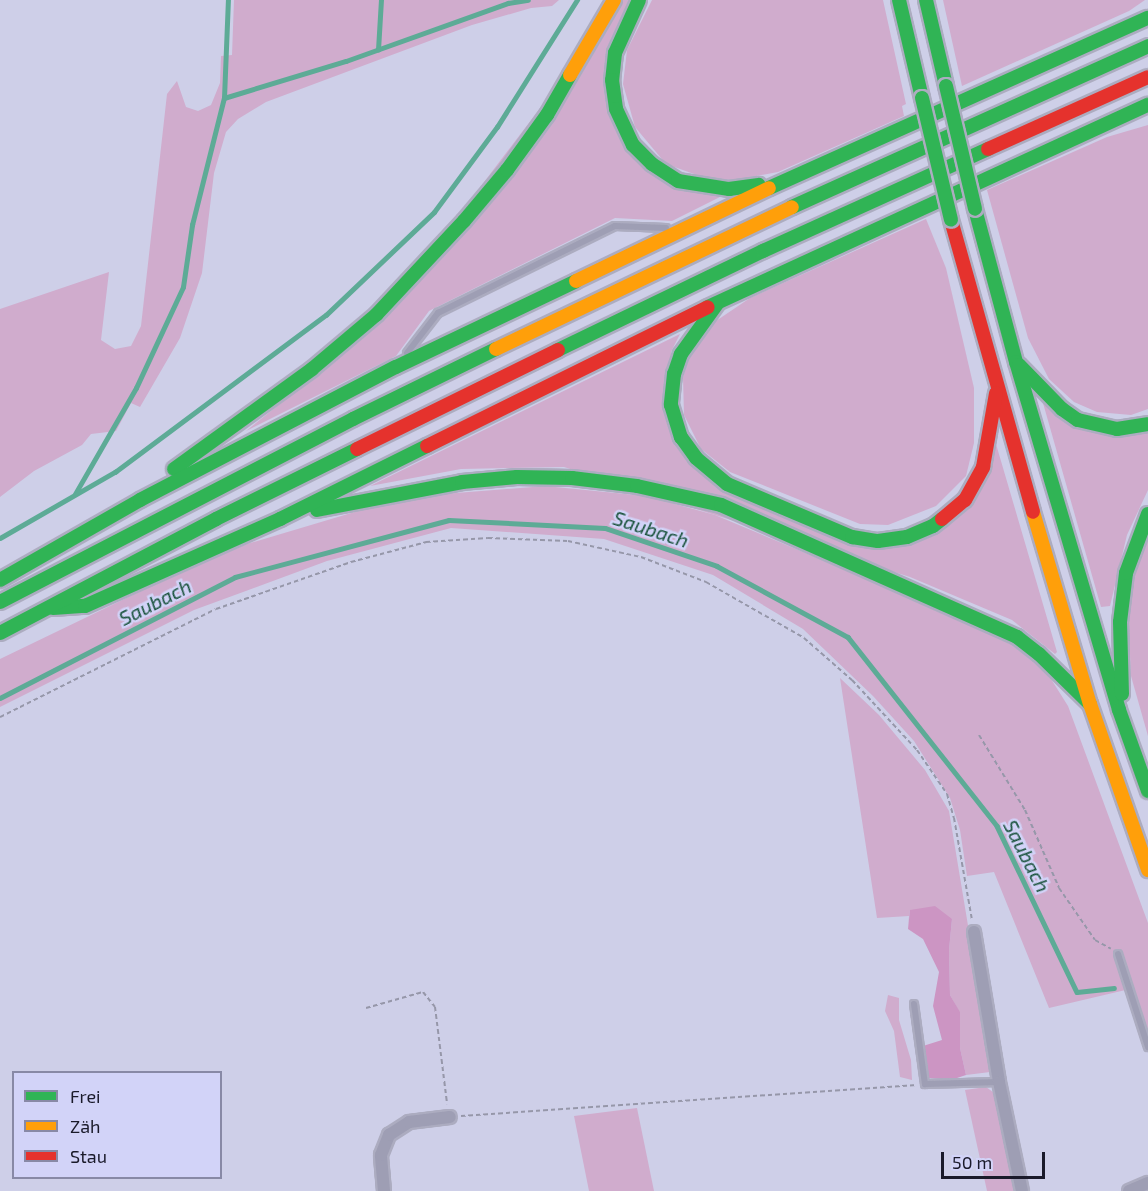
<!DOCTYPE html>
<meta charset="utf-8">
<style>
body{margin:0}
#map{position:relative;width:1148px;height:1191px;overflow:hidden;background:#cecfe8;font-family:"Exo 2",sans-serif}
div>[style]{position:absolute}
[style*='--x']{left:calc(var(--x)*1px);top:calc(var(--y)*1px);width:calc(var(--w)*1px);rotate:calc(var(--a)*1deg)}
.green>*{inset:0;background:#d0accd}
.forest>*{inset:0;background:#cc95c3}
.stream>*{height:4.5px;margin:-2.25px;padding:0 2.25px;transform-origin:2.25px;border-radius:2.25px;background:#5dab96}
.path>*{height:2px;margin-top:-1px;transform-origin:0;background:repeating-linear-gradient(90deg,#9697a9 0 4.5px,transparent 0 7.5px)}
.roads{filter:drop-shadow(2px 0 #acacc0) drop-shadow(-2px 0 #acacc0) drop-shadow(0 2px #acacc0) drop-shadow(0 -2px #acacc0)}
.lane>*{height:6px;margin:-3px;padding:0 3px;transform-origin:3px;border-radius:3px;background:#9e9eb4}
.street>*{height:12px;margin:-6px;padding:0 6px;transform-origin:6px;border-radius:6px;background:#9e9eb4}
.fast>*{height:14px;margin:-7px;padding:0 7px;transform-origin:7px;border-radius:7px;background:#30b455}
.slow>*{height:14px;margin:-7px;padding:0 7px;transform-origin:7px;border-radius:7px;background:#ff9f0a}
.jam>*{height:14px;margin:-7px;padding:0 7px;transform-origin:7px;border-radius:7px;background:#e5322d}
.bridges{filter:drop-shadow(2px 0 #acacc0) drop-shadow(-2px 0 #acacc0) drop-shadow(0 2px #acacc0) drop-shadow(0 -2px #acacc0)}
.fast-bridge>*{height:14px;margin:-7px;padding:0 7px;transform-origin:7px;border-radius:7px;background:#30b455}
span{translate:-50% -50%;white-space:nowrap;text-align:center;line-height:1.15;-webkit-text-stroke:5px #d2d3f8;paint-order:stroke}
.water-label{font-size:20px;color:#1a533d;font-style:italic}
.legend{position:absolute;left:12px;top:1071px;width:210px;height:108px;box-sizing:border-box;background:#d2d3f8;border:2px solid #8889a6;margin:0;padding:8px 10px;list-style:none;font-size:18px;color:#1a1a2a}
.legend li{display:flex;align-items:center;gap:12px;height:30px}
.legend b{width:30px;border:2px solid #8889a6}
.scale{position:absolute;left:941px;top:1152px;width:104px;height:27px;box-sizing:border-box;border:3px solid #1a1a2a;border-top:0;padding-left:8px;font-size:18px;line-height:21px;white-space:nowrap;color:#1a1a2a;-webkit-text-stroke:4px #d2d3f8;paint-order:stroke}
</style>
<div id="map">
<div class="green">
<div style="clip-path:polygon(234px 0,559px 0,552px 6px,531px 8px,472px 25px,266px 102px,238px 119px,226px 132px,214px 173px,202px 273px,180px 338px,140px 407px,131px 403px,116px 431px,91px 434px,82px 445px,34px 471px,0 497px,0 309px,109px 272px,101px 340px,115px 349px,131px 346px,141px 326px,167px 94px,177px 81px,186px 107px,198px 111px,211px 105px,220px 83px,221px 56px,232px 55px)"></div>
<div style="clip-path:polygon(622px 0,631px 0,609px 46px,626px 143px,722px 196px,672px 221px,615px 218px,429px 311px,396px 356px,246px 431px,372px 330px)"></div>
<div style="clip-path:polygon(652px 0,883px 0,906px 104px,902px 106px,904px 116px,778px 172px,735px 180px,708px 179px,666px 164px,635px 127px,623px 84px,627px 50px)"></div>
<div style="clip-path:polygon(943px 0,1145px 0,1129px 11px,962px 86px)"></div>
<div style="clip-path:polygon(1148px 125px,1148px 409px,1131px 415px,1097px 412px,1074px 402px,1049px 379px,1028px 338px,987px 190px,1107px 137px)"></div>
<div style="clip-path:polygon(926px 219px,946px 268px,974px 388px,974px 443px,966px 476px,936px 506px,888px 525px,860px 524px,730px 472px,701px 449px,684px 415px,683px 377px,692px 348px,710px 325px,750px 298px)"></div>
<div style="clip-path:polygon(680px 334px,671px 352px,683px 452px,842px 540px,926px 533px,996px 444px,1057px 652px,1055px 654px,1012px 620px,910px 577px,564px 467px,461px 469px,370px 486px)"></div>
<div style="clip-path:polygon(1043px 403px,1148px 431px,1148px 490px,1127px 535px,1110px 606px,1101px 607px)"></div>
<div style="clip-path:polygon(545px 486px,646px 496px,715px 515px,953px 615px,1005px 640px,1046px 671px,1068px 706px,1148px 923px,1148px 1031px,1134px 988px,1049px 1008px,994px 872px,967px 876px,960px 830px,950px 798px,914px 741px,873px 696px,803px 629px,713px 575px,604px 539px,451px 528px,327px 561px,194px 610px,0 707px,0 659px,172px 576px,247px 544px,405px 497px)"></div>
<div style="clip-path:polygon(1148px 535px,1148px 736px,1131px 676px,1128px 614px,1134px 574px)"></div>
<div style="clip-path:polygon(840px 678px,879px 715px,925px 770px,949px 811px,989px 1052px,990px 1072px,966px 1075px,960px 1048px,960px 1013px,950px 995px,949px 950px,952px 919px,910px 910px,908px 929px,909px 916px,877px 918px)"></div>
<div style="clip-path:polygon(888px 995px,899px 998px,899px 1020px,911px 1060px,912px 1080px,900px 1077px,894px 1031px,885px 1011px)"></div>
<div style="clip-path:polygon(986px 1087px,997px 1095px,1017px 1191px,987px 1191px,965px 1090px)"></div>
<div style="clip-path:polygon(637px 1108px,654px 1191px,589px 1191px,574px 1116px)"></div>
</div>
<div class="forest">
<div style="clip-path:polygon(935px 906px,952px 919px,949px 950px,950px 995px,960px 1012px,960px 1048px,966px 1075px,951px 1080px,929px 1078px,923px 1046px,942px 1040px,933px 1006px,939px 972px,923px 939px,908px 929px,910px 910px)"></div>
</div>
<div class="stream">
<div style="--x:378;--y:50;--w:50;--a:-86.6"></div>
<div style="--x:224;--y:98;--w:127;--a:-16.9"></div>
<div style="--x:346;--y:61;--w:172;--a:-19.7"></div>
<div style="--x:508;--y:3;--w:20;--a:-9"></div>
<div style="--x:75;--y:494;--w:122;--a:-60.1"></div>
<div style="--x:136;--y:388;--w:111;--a:-65"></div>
<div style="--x:183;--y:287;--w:63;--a:-81.7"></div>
<div style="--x:192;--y:225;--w:131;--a:-75.9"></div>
<div style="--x:224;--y:98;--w:98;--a:-87.7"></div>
<div style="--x:0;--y:538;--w:133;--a:-29.9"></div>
<div style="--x:115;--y:472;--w:263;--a:-36.7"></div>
<div style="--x:326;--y:315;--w:149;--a:-43.6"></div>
<div style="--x:434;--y:212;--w:106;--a:-53.5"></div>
<div style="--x:497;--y:127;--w:150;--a:-57.8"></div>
<div style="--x:0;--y:698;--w:264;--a:-27.2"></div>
<div style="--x:235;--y:577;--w:221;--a:-14.9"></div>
<div style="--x:449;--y:520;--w:156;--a:2.9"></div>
<div style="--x:605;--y:528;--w:118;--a:18.7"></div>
<div style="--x:717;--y:566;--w:149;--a:28.5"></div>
<div style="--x:848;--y:637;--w:241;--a:51.7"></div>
<div style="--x:997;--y:826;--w:184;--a:64.3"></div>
<div style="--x:1077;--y:992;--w:37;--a:-6"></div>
</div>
<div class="path">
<div style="--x:0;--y:717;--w:241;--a:-26.6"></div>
<div style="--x:216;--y:609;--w:143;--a:-19.2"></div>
<div style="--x:351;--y:562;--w:78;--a:-14.9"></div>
<div style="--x:426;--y:542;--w:62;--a:-3.7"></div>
<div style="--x:488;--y:538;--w:80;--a:2.1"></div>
<div style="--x:568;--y:541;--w:75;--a:12.4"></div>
<div style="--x:641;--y:557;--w:70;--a:21"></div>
<div style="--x:706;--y:582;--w:113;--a:29.7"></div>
<div style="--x:804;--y:638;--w:64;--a:41.2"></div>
<div style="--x:852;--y:680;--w:96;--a:47.1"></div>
<div style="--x:917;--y:750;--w:53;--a:55.7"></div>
<div style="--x:947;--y:794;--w:25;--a:74"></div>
<div style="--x:954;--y:818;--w:104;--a:80"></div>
<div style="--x:979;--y:735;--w:88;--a:58.5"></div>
<div style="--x:1025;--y:810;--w:85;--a:66.4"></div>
<div style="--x:1059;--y:888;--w:63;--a:55.3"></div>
<div style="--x:1095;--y:940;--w:18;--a:29"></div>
<div style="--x:366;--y:1008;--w:59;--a:-15.7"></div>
<div style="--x:423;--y:992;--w:19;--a:51"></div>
<div style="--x:435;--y:1007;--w:98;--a:82.9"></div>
<div style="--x:461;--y:1116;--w:457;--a:-3.9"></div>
</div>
<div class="roads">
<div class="lane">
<div style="--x:407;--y:353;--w:51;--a:-52.2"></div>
<div style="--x:438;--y:313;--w:197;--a:-26.2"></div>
<div style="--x:615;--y:226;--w:51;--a:2.2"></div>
<div style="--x:1118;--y:954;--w:98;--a:72.1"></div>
<div style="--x:914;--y:1004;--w:81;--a:82.2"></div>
<div style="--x:925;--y:1084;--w:74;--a:-1.5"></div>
</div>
<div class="street">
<div style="--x:974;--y:932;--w:152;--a:80.5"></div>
<div style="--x:999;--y:1082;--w:111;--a:78.1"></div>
<div style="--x:384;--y:1191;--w:36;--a:-95"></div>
<div style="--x:381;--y:1155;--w:22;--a:-68"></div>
<div style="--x:389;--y:1135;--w:24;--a:-33"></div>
<div style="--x:409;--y:1122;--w:41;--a:-7"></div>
<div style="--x:1129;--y:1191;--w:21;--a:-23"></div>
</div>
<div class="fast">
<div style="--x:639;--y:0;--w:58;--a:114.4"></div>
<div style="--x:615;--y:53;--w:27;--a:96"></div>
<div style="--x:612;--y:80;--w:29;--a:82"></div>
<div style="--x:616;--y:109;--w:40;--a:65"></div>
<div style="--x:633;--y:145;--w:27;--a:45"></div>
<div style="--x:652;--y:164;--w:31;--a:33"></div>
<div style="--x:678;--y:181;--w:52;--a:8.9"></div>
<div style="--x:729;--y:189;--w:30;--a:-8"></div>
<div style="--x:899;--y:0;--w:101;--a:76.8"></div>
<div style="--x:926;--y:0;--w:88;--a:76.9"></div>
<div style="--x:769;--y:188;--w:415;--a:-24.2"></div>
<div style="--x:792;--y:207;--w:391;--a:-24.3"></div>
<div style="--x:975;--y:209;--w:158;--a:75"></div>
<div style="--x:1016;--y:362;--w:363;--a:73.5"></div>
<div style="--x:1119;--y:710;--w:86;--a:70.3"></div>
<div style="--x:717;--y:304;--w:62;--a:125.8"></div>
<div style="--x:681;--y:354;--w:21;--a:109"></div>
<div style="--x:674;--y:374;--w:31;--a:96"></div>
<div style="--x:671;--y:405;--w:34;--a:73"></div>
<div style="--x:681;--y:437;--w:26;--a:54"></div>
<div style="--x:696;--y:458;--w:40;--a:40"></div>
<div style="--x:727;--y:484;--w:136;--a:23"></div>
<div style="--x:852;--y:537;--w:26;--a:9"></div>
<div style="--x:878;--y:541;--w:29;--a:-8"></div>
<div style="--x:907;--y:537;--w:28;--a:-23"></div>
<div style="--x:933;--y:526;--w:11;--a:-38"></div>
<div style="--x:708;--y:307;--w:484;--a:-24.7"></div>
<div style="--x:558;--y:350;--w:228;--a:-25.8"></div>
<div style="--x:763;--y:251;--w:247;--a:-24.4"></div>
<div style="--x:1019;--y:365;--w:62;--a:45.7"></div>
<div style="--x:1062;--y:409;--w:19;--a:35"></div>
<div style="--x:1078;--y:420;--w:40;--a:13"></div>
<div style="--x:1117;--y:429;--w:31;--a:-9"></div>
<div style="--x:174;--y:469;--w:170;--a:-35.9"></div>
<div style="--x:312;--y:369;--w:84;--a:-40.2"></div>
<div style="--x:376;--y:315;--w:129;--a:-46.9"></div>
<div style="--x:464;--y:221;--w:67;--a:-49.9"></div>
<div style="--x:507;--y:170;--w:68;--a:-54"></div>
<div style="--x:547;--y:115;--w:46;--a:-60.1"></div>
<div style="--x:317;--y:510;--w:148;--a:-10.9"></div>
<div style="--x:462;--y:482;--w:55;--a:-5.2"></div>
<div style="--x:517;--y:477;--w:55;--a:1"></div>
<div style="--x:572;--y:478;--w:65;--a:7"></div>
<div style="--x:637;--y:486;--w:86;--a:12.7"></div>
<div style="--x:721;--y:505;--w:324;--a:24"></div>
<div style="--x:1017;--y:637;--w:28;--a:38"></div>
<div style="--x:1039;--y:654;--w:71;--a:44.4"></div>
<div style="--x:0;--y:580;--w:161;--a:-29.7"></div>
<div style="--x:140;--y:500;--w:288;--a:-27.5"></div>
<div style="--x:396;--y:367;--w:199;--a:-25.5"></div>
<div style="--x:0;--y:602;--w:398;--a:-27.4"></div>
<div style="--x:353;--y:419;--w:159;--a:-26.1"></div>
<div style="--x:53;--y:608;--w:32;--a:-4"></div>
<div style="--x:85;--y:606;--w:214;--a:-24"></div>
<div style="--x:280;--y:519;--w:164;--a:-26.4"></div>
<div style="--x:0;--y:633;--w:244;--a:-27.8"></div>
<div style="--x:216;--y:519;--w:157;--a:-26.4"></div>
<div style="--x:1122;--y:694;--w:72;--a:-91.6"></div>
<div style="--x:1120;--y:622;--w:49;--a:-83"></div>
<div style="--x:1126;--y:573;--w:63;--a:-69.6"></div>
</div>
<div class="slow">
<div style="--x:570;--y:75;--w:87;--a:-59.6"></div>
<div style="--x:576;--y:281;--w:214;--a:-25.7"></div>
<div style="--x:496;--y:349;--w:328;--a:-25.6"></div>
<div style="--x:1033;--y:512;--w:200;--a:73.5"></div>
<div style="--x:1090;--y:704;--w:176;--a:70.7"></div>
</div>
<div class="jam">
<div style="--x:988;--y:149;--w:175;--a:-24.2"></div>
<div style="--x:951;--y:220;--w:303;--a:74.3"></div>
<div style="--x:427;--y:446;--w:313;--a:-26.3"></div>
<div style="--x:357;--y:449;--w:224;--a:-26.2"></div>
<div style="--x:942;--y:519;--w:30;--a:-40"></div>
<div style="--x:965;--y:500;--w:38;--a:-61"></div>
<div style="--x:983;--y:467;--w:75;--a:-80"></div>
</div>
</div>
<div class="bridges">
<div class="fast-bridge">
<div style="--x:946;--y:86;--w:126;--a:76.7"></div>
<div style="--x:922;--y:98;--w:125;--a:76.6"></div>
</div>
</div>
<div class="water-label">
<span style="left:651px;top:529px;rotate:18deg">Saubach</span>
<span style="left:155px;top:602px;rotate:-27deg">Saubach</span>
<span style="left:1027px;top:856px;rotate:63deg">Saubach</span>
</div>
<ul class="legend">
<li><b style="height:8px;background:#30b455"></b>Frei</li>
<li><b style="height:8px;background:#ff9f0a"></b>Zäh</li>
<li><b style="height:8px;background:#e5322d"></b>Stau</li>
</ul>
<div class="scale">50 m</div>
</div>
